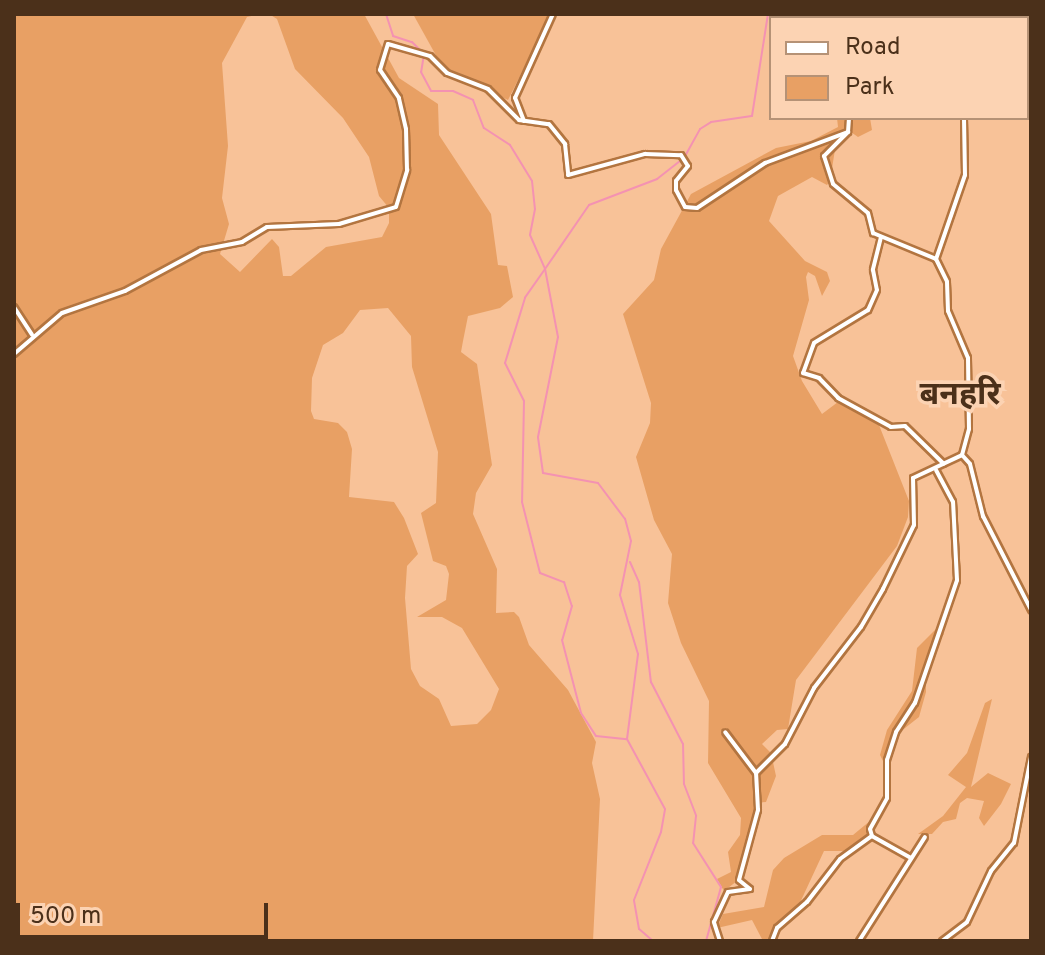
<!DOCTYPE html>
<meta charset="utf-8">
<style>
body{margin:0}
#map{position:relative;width:1045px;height:955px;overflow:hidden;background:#f8c298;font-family:Overpass,"Noto Sans Devanagari",sans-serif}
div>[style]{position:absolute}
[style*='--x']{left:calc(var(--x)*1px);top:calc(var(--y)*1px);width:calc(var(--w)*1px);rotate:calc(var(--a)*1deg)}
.green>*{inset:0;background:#e8a064}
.stream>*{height:2px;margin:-1px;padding:0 1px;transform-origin:1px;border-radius:1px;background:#f492b2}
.roads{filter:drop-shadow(2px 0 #b37540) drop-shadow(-2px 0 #b37540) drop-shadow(0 2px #b37540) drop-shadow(0 -2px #b37540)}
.street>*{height:4px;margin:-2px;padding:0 2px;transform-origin:2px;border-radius:2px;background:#fff}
span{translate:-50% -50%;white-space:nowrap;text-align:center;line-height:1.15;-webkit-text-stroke:7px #fcd3b3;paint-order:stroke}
.quarter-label{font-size:32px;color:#4b301a;font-weight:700}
.frame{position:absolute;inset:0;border:16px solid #4b301a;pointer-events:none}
.legend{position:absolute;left:769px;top:16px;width:260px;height:104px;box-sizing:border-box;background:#fcd3b3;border:2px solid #b59276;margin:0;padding:10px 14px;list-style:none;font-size:24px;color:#4b301a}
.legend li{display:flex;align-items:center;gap:16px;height:40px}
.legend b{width:40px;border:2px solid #b59276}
.scale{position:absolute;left:16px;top:903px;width:252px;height:36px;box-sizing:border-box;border:4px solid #4b301a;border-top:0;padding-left:10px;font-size:24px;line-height:28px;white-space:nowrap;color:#4b301a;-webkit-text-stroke:6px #fcd3b3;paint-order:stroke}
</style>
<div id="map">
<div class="green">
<div style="clip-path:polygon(evenodd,14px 14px,260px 14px,247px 17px,222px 63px,228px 146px,222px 198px,229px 224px,220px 254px,240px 272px,272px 239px,279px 247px,283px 276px,291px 276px,326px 247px,382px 237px,389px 223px,389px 208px,379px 196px,369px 157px,343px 118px,295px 69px,277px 19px,269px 14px,364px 14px,399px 78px,438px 104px,439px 135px,491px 214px,498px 265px,507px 266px,513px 297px,500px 308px,468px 316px,463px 341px,461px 352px,477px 364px,492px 465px,476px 493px,473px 514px,497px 569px,496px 613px,514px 612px,519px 617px,529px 645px,568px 690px,596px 742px,592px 763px,600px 799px,593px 941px,14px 941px,14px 14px,388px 308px,411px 336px,412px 367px,438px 452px,436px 503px,421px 513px,433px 561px,446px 566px,449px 574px,446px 600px,417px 617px,442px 617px,462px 628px,499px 689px,491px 710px,477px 724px,451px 726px,439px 699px,420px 686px,411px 669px,405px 598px,407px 566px,418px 554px,404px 518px,394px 502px,349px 497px,352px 449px,347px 432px,338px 423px,314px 419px,311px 411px,312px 378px,323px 345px,343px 333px,360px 310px,388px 308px)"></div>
<div style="clip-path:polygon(413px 14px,551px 14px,508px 100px,443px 68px)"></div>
<div style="clip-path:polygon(837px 118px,870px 118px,872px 130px,858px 137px,848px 130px,837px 137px,830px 181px,827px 185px,812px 177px,778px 196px,769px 221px,805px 261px,827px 272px,830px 281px,822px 296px,815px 276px,808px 272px,806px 277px,809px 300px,793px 356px,802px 381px,822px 414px,838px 402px,879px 425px,909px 501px,908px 517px,897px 546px,796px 680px,788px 729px,777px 730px,762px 744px,771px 753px,776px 776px,766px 802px,755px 803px,756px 818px,737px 881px,724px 891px,717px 879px,731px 872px,728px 852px,740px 835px,741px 818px,708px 763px,709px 701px,681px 643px,668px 603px,672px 554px,654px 520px,636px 457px,650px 423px,651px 403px,623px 314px,654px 280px,661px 249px,691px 194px,776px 148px,811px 141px,838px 127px)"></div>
<div style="clip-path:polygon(938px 627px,944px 634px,926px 658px,926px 692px,919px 717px,900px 732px,886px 767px,880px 755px,887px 730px,912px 691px,917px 648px)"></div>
<div style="clip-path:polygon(992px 699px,971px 787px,988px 773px,1011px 784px,1001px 804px,984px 826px,979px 818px,984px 801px,967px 798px,960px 803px,956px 819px,943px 822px,932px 834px,918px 834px,943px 816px,966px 787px,948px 775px,967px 753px,985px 703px)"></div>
<div style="clip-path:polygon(876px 816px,869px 836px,849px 851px,824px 851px,798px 907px,779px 921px,771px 941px,763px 941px,752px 920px,717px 928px,723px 914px,764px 907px,773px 870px,784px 858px,822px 835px,853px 835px)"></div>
</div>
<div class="stream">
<div style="--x:386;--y:14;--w:23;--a:72"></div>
<div style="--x:393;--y:36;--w:20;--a:18"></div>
<div style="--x:412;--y:42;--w:17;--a:45"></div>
<div style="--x:424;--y:54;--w:18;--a:99"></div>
<div style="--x:421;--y:72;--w:21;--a:62"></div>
<div style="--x:431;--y:91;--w:22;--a:0"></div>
<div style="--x:453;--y:91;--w:22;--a:24"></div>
<div style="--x:473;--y:100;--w:30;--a:69"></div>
<div style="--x:484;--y:128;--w:31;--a:33"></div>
<div style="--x:510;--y:145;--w:42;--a:58.6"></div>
<div style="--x:532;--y:181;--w:28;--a:84"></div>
<div style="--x:535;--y:209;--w:26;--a:101"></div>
<div style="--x:530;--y:235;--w:37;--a:66"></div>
<div style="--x:545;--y:269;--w:35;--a:125"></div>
<div style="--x:525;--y:298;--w:68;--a:107.1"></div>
<div style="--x:505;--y:363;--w:42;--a:63.4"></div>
<div style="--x:524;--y:401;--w:101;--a:91.1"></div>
<div style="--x:522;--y:502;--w:73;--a:75.8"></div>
<div style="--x:540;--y:573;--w:26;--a:21"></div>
<div style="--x:564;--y:582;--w:25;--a:72"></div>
<div style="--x:572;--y:606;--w:35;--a:106"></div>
<div style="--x:562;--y:640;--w:75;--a:75.4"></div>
<div style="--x:581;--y:713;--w:27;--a:57"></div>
<div style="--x:596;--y:736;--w:31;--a:6"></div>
<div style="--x:630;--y:562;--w:22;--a:66"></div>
<div style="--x:639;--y:582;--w:101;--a:83.2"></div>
<div style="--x:651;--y:682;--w:70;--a:62.7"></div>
<div style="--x:683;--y:744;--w:40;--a:88.6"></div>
<div style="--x:684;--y:784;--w:34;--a:69"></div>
<div style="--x:696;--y:816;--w:27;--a:96"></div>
<div style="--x:693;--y:843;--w:52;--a:57.5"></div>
<div style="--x:721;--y:887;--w:56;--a:105.5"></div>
<div style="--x:653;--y:941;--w:18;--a:-139"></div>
<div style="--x:639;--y:929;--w:29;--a:-100"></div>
<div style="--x:634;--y:900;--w:73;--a:-68.3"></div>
<div style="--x:661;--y:832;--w:23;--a:-80"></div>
<div style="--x:665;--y:809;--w:80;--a:-118.5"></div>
<div style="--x:627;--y:739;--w:86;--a:-82.6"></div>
<div style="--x:638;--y:654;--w:62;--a:-107"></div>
<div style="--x:620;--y:595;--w:55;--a:-78.5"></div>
<div style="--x:631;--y:541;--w:23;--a:-105"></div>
<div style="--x:625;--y:519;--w:45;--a:-126.9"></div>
<div style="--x:598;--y:483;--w:56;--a:-169.7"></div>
<div style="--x:543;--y:473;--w:36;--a:-98"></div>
<div style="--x:538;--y:437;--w:102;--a:-78.7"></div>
<div style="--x:558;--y:337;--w:69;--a:-100.8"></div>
<div style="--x:545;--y:269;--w:78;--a:-55.5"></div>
<div style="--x:589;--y:205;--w:73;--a:-20.9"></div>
<div style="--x:657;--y:179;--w:34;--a:-38"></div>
<div style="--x:684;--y:158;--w:33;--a:-61"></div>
<div style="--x:700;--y:129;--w:13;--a:-32"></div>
<div style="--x:711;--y:122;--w:41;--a:-8.3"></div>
<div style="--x:752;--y:116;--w:103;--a:-81.1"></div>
</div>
<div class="roads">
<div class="street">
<div style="--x:856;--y:14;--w:4;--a:90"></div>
<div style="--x:922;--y:14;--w:4;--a:76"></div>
<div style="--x:875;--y:18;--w:4;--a:-63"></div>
<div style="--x:973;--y:18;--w:4;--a:-76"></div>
<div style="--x:1027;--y:52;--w:4;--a:0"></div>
<div style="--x:849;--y:118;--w:14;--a:94"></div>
<div style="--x:848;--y:132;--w:34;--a:135"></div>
<div style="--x:824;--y:156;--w:29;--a:72"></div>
<div style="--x:833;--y:184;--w:45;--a:39.6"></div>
<div style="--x:868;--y:213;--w:21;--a:76"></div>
<div style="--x:873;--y:233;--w:68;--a:22.4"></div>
<div style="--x:964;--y:118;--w:57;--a:89"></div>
<div style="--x:965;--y:175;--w:89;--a:109"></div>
<div style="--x:936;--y:259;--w:25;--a:64"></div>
<div style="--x:947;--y:282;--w:29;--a:88"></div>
<div style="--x:948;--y:311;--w:51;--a:66.9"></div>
<div style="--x:968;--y:358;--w:71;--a:89.2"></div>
<div style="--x:969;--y:429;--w:27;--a:105"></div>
<div style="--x:962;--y:455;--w:12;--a:48"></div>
<div style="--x:970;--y:464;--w:54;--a:76"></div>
<div style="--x:983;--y:516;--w:106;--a:62.9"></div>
<div style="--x:524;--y:121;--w:25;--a:-111"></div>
<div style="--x:515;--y:98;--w:92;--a:-65.7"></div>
<div style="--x:881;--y:237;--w:34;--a:104"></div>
<div style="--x:873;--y:270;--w:20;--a:79"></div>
<div style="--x:877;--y:290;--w:22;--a:114"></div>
<div style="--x:868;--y:310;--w:63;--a:148.6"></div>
<div style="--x:814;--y:343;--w:32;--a:110"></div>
<div style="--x:803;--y:373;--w:17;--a:17"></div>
<div style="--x:819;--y:378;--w:28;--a:46"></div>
<div style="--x:838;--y:398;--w:60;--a:28.7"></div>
<div style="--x:891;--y:427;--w:14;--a:-4"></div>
<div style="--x:905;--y:426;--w:54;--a:44.3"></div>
<div style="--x:14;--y:307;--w:33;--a:57"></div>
<div style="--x:14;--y:354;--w:63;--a:-40.5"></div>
<div style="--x:62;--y:313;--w:67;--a:-19.2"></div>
<div style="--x:125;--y:291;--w:86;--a:-28.3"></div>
<div style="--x:201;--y:250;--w:42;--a:-11"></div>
<div style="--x:242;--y:242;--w:29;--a:-31"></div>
<div style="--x:267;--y:227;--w:72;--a:-2.4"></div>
<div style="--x:339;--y:224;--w:59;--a:-16.6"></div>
<div style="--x:396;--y:207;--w:39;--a:-73"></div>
<div style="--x:407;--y:170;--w:41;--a:-91.4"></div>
<div style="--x:406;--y:129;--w:32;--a:-103"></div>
<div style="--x:399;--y:98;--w:34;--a:-124"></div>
<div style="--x:380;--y:70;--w:27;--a:-73"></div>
<div style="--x:388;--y:44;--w:44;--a:15.9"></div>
<div style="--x:430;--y:56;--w:24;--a:45"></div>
<div style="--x:447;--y:73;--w:44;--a:21.3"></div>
<div style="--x:488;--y:89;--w:44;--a:45"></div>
<div style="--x:519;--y:120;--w:30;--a:8"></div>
<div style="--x:549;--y:124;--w:26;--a:51"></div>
<div style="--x:565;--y:144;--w:31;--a:84"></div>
<div style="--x:568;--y:175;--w:80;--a:-15.3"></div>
<div style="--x:645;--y:154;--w:36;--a:2"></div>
<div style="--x:681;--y:155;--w:13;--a:58"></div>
<div style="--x:688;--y:166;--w:19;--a:129"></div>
<div style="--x:676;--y:181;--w:9;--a:90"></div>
<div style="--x:676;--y:190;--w:19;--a:62"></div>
<div style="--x:685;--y:207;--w:12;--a:5"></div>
<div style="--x:697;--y:208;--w:82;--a:-33.5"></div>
<div style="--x:765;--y:163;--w:89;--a:-20.5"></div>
<div style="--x:756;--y:773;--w:41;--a:-45"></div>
<div style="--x:785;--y:744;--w:63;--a:-62.6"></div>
<div style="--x:814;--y:688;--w:77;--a:-52.4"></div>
<div style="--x:861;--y:627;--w:44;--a:-59.9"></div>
<div style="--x:883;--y:589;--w:71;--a:-64.2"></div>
<div style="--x:914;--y:525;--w:47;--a:-91.2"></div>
<div style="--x:913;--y:478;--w:54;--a:-25.1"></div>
<div style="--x:911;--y:858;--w:45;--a:-150.6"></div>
<div style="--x:872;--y:836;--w:7;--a:-106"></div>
<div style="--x:870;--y:829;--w:35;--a:-61"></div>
<div style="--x:887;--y:798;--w:38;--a:-90"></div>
<div style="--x:887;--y:760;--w:29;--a:-72"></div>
<div style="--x:896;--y:732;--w:35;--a:-57"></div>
<div style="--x:915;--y:703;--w:130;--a:-71.1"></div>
<div style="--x:957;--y:580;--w:78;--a:-92.9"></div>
<div style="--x:953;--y:502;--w:36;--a:-118"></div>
<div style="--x:720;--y:941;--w:20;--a:-108"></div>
<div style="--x:714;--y:922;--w:33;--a:-65"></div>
<div style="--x:728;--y:892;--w:22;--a:-8"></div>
<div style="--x:750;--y:889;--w:14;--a:-141"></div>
<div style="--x:739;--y:880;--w:73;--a:-74.8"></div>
<div style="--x:758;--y:810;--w:37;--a:-93"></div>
<div style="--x:756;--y:773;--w:51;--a:-127.1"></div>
<div style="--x:772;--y:941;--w:14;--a:-69"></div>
<div style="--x:777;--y:928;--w:40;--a:-41"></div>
<div style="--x:807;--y:902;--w:54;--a:-52.5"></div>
<div style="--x:840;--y:859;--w:39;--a:-36"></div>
<div style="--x:859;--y:941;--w:123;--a:-57.6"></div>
<div style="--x:942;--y:941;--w:31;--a:-37"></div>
<div style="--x:967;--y:922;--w:56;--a:-64.8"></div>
<div style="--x:991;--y:871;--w:36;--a:-51"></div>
<div style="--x:1014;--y:843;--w:88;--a:-78.8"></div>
</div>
</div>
<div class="quarter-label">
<span style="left:960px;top:396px">बनहरि</span>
</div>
<div class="frame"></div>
<ul class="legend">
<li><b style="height:10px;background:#fff"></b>Road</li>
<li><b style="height:22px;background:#e8a064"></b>Park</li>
</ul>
<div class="scale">500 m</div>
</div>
